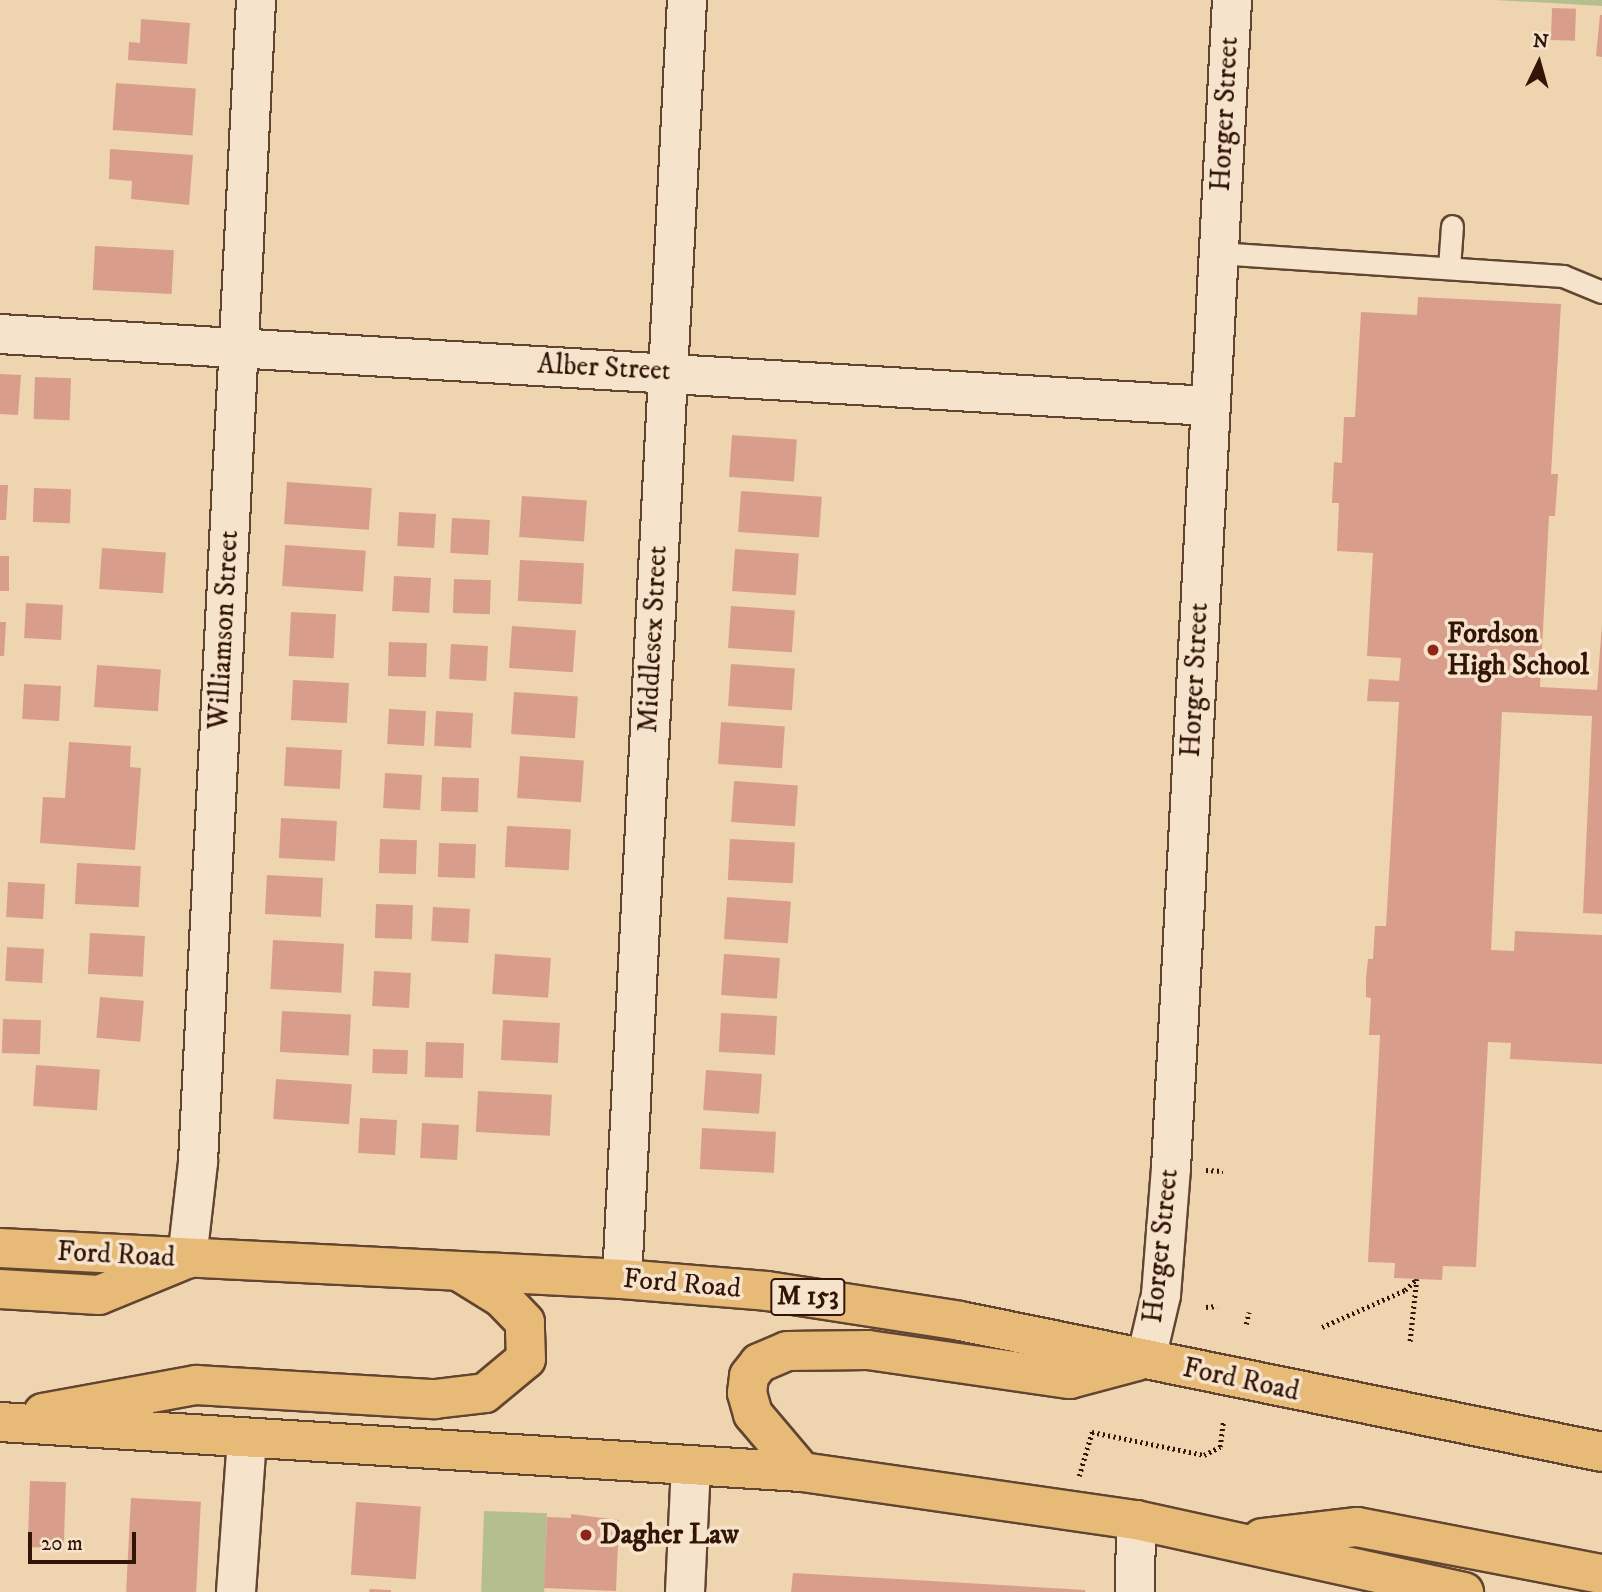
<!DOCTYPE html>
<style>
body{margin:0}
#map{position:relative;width:1602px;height:1592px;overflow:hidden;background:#efd4b0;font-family:"IM FELL DW Pica",serif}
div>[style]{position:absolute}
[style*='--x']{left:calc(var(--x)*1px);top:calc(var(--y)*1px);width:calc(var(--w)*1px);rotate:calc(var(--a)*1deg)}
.green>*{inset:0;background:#b5be8e;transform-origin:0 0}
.building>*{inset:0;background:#d99e8b;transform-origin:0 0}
.path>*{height:4.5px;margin-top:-2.25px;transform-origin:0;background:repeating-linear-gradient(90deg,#331507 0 2px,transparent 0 5.5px)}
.roads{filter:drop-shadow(2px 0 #624531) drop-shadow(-2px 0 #624531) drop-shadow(0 2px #624531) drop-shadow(0 -2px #624531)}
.service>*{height:21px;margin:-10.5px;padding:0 10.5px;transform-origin:10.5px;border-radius:10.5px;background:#f5e3cc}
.minor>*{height:38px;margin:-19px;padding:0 19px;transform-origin:19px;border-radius:19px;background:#f5e3cc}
.primary>*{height:38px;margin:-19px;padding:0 19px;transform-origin:19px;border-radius:19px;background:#e8ba78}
.dots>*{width:19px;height:19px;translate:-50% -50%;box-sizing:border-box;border:4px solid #f5e3cc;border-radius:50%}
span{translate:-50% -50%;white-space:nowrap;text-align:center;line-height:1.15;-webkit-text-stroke:7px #f5e3cc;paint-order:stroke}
.shield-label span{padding:2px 5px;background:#f5e3cc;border:2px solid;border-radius:5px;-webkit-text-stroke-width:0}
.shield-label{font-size:26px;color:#331507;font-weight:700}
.street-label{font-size:28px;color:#331507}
.poi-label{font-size:28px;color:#331507;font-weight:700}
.left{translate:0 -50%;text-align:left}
.north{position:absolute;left:1504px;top:28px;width:70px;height:70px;-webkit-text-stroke:5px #f5e3cc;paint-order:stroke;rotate:5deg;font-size:19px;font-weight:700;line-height:28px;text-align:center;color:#331507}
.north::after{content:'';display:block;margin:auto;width:24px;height:32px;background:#331507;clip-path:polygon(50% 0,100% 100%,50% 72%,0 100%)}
.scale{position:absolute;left:28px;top:1532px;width:108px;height:32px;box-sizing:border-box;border:4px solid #331507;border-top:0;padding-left:9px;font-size:21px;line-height:24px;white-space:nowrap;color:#331507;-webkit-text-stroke:5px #f5e3cc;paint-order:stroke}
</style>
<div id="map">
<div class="green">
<div style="clip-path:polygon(1494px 0,1602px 0,1602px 6px,1551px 3px)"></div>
<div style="left:484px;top:1511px;width:63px;height:81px;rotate:2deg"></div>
</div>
<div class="building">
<div style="left:1552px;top:8px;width:24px;height:32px;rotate:2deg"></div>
<div style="clip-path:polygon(1600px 15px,1602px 15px,1602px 57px,1596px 56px)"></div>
<div style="clip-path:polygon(141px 19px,190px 23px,187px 64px,128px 60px,129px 42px,140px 43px)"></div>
<div style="left:116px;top:83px;width:80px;height:47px;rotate:4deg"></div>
<div style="clip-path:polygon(110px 149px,193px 155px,189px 205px,131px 199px,132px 181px,109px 179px)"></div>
<div style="left:95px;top:246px;width:79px;height:44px;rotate:3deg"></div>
<div style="clip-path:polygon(1418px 297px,1561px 304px,1551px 474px,1558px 474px,1555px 516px,1549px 516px,1540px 687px,1597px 690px,1602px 625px,1602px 914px,1583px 913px,1592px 716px,1502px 712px,1491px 950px,1514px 951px,1515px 931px,1602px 935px,1602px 1064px,1510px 1059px,1511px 1043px,1488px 1042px,1476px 1267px,1443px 1266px,1442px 1280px,1394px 1278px,1395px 1263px,1368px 1262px,1380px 1035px,1369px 1035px,1371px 998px,1366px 997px,1366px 978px,1368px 959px,1373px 959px,1375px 926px,1386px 926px,1399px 702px,1367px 701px,1369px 679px,1399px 681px,1401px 658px,1367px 656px,1373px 553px,1337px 551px,1339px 503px,1332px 503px,1334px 462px,1342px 463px,1344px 417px,1355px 417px,1361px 312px,1417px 315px)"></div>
<div style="clip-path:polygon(0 374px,21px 375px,18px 415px,0 414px)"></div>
<div style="left:35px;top:377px;width:36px;height:42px;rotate:2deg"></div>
<div style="left:732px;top:435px;width:65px;height:42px;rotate:4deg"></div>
<div style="left:287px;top:482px;width:85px;height:42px;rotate:4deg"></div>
<div style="clip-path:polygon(0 485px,8px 485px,6px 520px,0 520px)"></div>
<div style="left:34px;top:488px;width:37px;height:34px;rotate:2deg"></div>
<div style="left:741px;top:491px;width:81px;height:41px;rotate:4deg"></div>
<div style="left:522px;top:496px;width:65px;height:41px;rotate:4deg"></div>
<div style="left:399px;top:512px;width:37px;height:34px;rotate:3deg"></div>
<div style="left:452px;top:518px;width:38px;height:35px;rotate:3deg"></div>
<div style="left:285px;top:545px;width:81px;height:41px;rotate:4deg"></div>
<div style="left:102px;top:548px;width:64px;height:41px;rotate:4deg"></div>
<div style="left:735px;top:549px;width:64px;height:42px;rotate:4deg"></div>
<div style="left:0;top:556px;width:9px;height:35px"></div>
<div style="left:520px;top:560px;width:64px;height:41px;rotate:3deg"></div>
<div style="left:394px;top:576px;width:37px;height:35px;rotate:3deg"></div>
<div style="left:454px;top:579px;width:37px;height:34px;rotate:2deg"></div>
<div style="left:26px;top:603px;width:37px;height:35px;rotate:3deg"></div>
<div style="left:731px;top:606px;width:64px;height:42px;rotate:4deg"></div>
<div style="left:291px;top:612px;width:45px;height:44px;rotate:3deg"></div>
<div style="clip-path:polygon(0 622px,6px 622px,4px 656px,0 656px)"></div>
<div style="left:512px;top:626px;width:64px;height:42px;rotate:4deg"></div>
<div style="left:389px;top:642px;width:38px;height:34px;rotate:2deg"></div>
<div style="left:451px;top:644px;width:37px;height:35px;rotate:3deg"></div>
<div style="left:731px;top:664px;width:64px;height:42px;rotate:4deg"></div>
<div style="left:97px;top:665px;width:64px;height:42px;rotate:4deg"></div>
<div style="left:293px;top:680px;width:56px;height:40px;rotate:3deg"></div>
<div style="left:24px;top:684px;width:37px;height:35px;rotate:3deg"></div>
<div style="left:514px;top:692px;width:64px;height:42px;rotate:4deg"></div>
<div style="left:389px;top:709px;width:37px;height:35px;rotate:3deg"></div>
<div style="left:436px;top:711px;width:37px;height:35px;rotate:3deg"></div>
<div style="left:721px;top:722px;width:64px;height:42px;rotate:4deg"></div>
<div style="clip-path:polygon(69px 742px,131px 746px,130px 767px,141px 768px,135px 850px,40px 843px,43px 797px,65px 798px)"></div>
<div style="left:286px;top:747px;width:56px;height:39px;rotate:3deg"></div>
<div style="left:520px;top:756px;width:64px;height:42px;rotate:4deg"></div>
<div style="left:385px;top:773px;width:37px;height:35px;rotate:3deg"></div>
<div style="left:442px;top:777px;width:37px;height:34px;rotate:2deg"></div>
<div style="left:734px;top:781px;width:64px;height:41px;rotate:4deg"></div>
<div style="left:281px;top:818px;width:56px;height:40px;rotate:3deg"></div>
<div style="left:507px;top:826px;width:64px;height:41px;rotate:3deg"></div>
<div style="left:380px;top:839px;width:37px;height:34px;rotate:2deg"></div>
<div style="left:730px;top:839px;width:65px;height:41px;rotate:3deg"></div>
<div style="left:439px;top:843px;width:37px;height:34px;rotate:2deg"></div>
<div style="left:77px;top:863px;width:64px;height:41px;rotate:3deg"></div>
<div style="left:267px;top:875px;width:56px;height:39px;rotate:3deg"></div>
<div style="left:8px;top:882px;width:37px;height:35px;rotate:3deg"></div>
<div style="left:727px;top:897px;width:64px;height:42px;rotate:4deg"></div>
<div style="left:376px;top:904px;width:37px;height:34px;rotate:2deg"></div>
<div style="left:433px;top:907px;width:37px;height:34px;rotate:3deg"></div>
<div style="left:90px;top:933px;width:55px;height:41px;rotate:3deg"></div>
<div style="left:273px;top:940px;width:71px;height:49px;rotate:3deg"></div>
<div style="left:7px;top:947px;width:37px;height:34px;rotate:3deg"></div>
<div style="left:495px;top:954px;width:56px;height:40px;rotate:4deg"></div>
<div style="left:724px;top:954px;width:56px;height:41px;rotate:4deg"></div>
<div style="left:374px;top:971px;width:37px;height:35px;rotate:3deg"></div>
<div style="left:100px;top:997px;width:44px;height:41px;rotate:5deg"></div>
<div style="left:282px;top:1011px;width:69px;height:41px;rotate:3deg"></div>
<div style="left:721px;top:1013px;width:56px;height:39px;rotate:3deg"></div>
<div style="left:3px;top:1019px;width:38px;height:34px;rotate:2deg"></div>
<div style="left:503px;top:1020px;width:57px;height:40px;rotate:3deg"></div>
<div style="left:426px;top:1042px;width:38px;height:35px;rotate:2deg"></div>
<div style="left:373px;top:1049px;width:35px;height:24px;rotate:2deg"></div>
<div style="left:36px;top:1065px;width:64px;height:41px;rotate:4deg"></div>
<div style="left:706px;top:1070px;width:56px;height:40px;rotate:4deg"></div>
<div style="left:276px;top:1079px;width:76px;height:40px;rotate:4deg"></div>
<div style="left:478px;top:1091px;width:74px;height:41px;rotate:3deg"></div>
<div style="left:360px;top:1118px;width:37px;height:35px;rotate:3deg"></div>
<div style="left:422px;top:1123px;width:37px;height:35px;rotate:3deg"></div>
<div style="left:702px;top:1128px;width:74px;height:41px;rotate:3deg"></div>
<div style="left:30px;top:1481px;width:36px;height:66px;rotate:2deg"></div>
<div style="left:131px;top:1498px;width:70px;height:94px;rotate:3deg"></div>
<div style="left:356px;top:1502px;width:65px;height:73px;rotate:4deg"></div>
<div style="clip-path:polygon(571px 1514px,619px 1520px,616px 1591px,544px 1588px,547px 1517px,571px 1518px)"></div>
<div style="clip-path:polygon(793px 1573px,1085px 1590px,1085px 1592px,791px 1592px)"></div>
<div style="clip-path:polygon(370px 1589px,391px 1590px,391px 1592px,369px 1592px)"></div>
</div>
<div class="path">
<div style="--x:1206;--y:1170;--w:17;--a:3"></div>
<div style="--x:1206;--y:1307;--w:11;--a:-5"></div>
<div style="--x:1246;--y:1324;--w:12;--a:-76"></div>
<div style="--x:1322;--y:1327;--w:91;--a:-24"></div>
<div style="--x:1405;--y:1290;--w:16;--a:-43"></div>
<div style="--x:1417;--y:1279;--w:66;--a:96.1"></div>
<div style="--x:1079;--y:1476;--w:46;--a:-73.5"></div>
<div style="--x:1092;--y:1432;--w:114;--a:11.6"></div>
<div style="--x:1204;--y:1455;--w:18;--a:-27"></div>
<div style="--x:1220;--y:1447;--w:25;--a:-83"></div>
</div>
<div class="roads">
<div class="service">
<div style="--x:1217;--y:253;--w:347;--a:3.8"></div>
<div style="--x:1563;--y:276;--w:42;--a:22.3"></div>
<div style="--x:1449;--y:268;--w:42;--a:-85.9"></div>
</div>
<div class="minor">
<div style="--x:0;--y:334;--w:1210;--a:3.41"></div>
<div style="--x:187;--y:1259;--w:98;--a:-83.5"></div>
<div style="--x:198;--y:1162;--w:1163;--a:-87.14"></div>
<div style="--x:622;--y:1279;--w:1281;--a:-87.09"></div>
<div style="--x:1146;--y:1359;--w:66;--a:-76.8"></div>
<div style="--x:1161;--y:1295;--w:127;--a:-85.5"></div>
<div style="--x:1171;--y:1168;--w:1170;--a:-87.01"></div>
<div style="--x:236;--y:1592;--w:153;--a:-85.9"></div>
<div style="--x:685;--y:1592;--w:127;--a:-87.3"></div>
<div style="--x:1135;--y:1592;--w:72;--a:-89.2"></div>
</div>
<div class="primary">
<div style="--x:0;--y:1248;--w:623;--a:2.85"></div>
<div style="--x:622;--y:1279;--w:145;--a:4.7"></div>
<div style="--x:767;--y:1291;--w:195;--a:8.8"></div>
<div style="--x:960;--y:1321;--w:655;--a:11.53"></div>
<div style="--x:0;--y:1289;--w:99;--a:3.5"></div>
<div style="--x:99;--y:1295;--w:87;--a:-22.4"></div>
<div style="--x:43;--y:1413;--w:156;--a:-10.4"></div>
<div style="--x:196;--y:1385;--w:239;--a:3.4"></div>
<div style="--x:435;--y:1399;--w:50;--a:-6.8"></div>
<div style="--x:485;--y:1393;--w:53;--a:-39.7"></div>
<div style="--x:526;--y:1359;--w:37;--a:-92"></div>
<div style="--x:525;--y:1322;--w:33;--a:-134"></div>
<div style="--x:502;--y:1298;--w:46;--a:-148.4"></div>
<div style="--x:0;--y:1422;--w:804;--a:3.57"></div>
<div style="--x:802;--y:1472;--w:337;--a:8.2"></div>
<div style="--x:1136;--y:1520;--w:336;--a:12.4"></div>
<div style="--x:802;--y:1472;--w:76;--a:-130.2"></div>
<div style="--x:753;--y:1414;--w:22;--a:-106"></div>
<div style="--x:747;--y:1393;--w:17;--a:-83"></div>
<div style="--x:749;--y:1376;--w:16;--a:-52"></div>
<div style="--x:759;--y:1363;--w:30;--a:-23"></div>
<div style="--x:787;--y:1351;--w:81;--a:-0.7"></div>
<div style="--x:868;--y:1350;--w:204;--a:8.2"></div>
<div style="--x:1070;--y:1379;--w:69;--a:-15"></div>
<div style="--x:1262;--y:1538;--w:96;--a:-6.6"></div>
<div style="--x:1357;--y:1527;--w:249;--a:10.9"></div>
</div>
</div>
<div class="dots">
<div style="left:1433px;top:650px;background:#8f2418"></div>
<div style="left:586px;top:1535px;background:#8f2418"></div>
</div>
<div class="shield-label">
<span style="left:808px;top:1297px">M 153</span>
</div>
<div class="street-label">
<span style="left:1225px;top:114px;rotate:-87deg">Horger Street</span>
<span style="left:604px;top:368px;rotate:3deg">Alber Street</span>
<span style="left:224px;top:630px;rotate:-87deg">Williamson Street</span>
<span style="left:653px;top:639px;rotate:-87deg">Middlesex Street</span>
<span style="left:1195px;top:680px;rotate:-87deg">Horger Street</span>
<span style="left:1161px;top:1246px;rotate:-84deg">Horger Street</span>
<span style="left:116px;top:1255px;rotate:3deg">Ford Road</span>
<span style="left:682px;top:1284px;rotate:5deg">Ford Road</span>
<span style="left:1241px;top:1380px;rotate:12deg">Ford Road</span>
</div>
<div class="poi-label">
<span class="left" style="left:1447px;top:650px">Fordson<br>High School</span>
<span class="left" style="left:600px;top:1535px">Dagher Law</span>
</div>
<div class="north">N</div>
<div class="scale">20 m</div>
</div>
